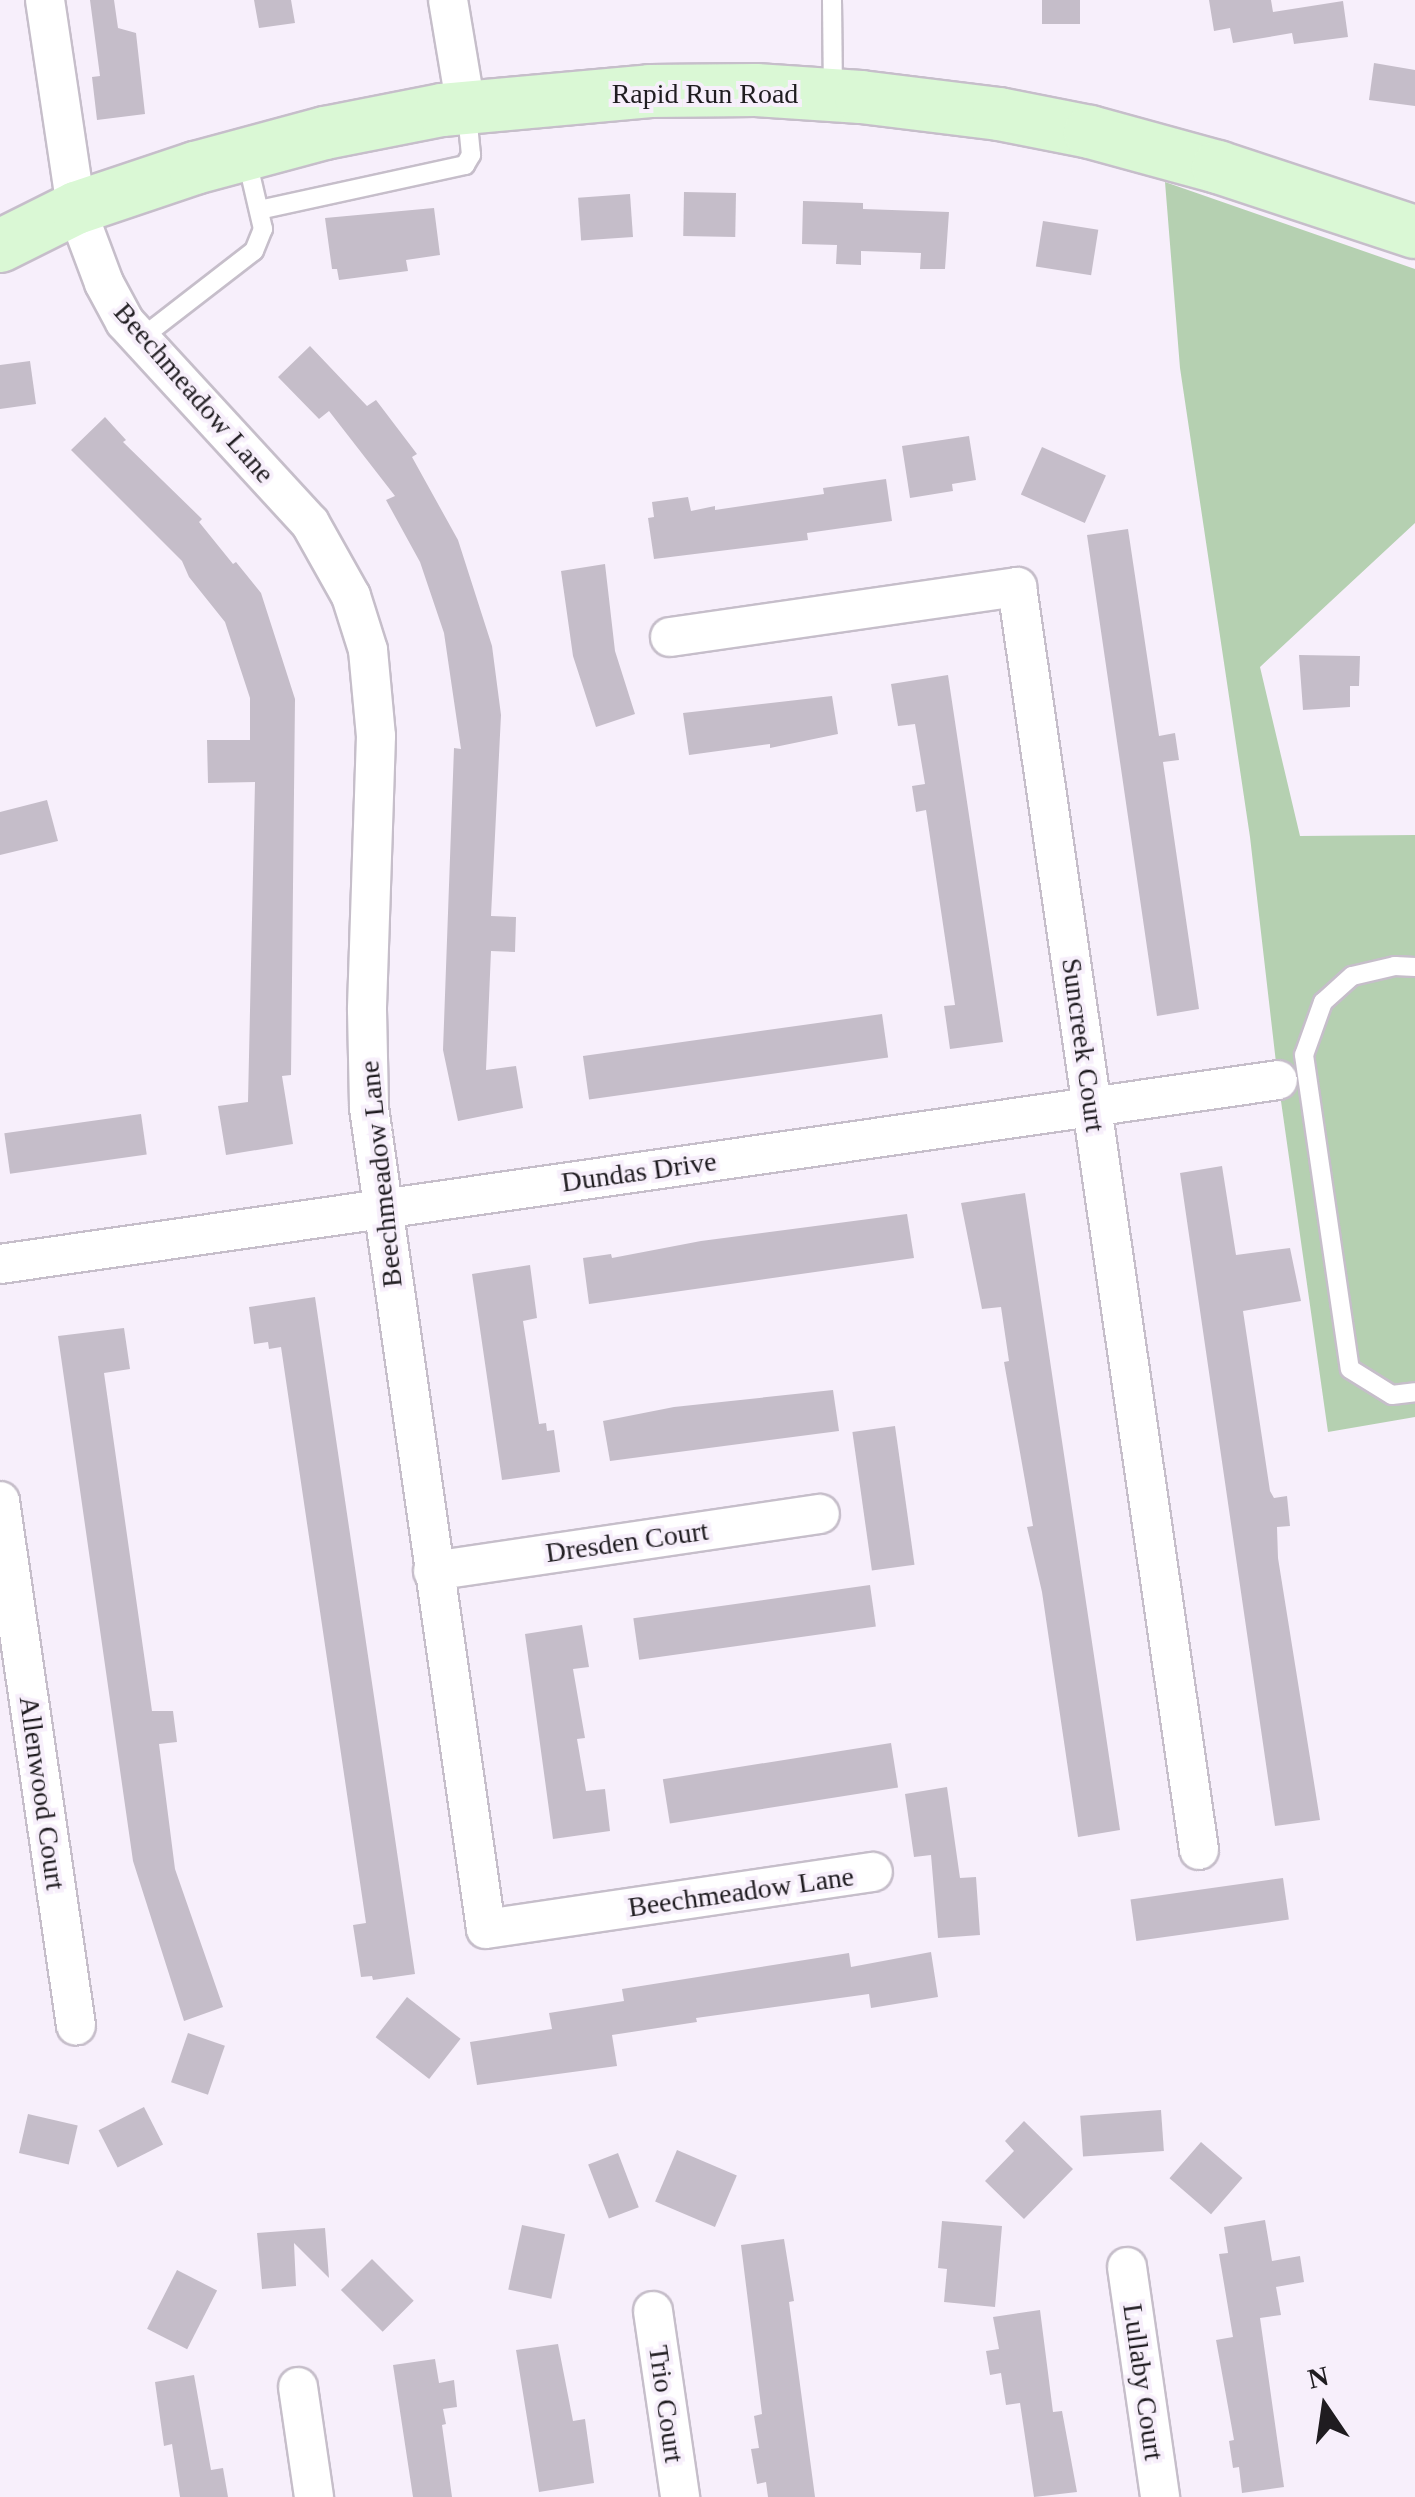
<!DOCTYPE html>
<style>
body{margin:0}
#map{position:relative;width:1415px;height:2497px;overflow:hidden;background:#f7effb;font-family:"Times New Roman",serif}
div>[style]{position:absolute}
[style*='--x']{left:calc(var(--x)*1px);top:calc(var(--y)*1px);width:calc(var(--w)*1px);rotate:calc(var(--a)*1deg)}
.green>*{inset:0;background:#b5d0b1}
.building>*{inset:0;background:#c5bdc9;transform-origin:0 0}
.roads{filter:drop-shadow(2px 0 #c6beca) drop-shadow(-2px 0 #c6beca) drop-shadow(0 2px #c6beca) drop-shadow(0 -2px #c6beca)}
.lane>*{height:18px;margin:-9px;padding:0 9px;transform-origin:9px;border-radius:9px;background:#fff}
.street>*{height:38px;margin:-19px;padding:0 19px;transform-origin:19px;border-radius:19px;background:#fff}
.secondary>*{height:52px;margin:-26px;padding:0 26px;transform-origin:26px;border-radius:26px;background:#daf8d5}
span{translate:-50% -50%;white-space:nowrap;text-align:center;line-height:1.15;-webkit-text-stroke:8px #f7effb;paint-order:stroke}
.street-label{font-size:28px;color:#1f1c20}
.north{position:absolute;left:1275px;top:2357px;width:100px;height:100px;-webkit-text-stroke:8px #f7effb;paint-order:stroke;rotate:347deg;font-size:28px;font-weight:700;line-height:40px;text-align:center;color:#1f1c20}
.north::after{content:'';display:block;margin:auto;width:35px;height:45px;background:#1f1c20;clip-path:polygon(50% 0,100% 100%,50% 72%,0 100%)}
</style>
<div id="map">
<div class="green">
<div style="clip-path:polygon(1165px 182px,1415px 269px,1415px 523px,1260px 667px,1300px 836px,1415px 835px,1415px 1417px,1328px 1432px,1278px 1080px,1250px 837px,1180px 368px)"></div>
</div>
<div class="building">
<div style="clip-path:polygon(90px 0,114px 0,118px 28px,136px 33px,145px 114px,97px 120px,92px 77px,100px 76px)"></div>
<div style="clip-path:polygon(254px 0,291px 0,295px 23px,259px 28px)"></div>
<div style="left:1042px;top:0;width:38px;height:24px"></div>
<div style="clip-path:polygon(1209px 0,1271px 0,1273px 12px,1343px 1px,1348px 37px,1294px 44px,1292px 33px,1233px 43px,1230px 28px,1214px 31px)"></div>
<div style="clip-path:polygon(1374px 63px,1415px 70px,1415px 106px,1369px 100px)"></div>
<div style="left:684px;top:192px;width:52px;height:44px;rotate:1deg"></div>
<div style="left:630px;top:194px;width:43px;height:52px;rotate:86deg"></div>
<div style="clip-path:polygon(803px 201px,863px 203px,863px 209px,949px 212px,945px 269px,920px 269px,921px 253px,861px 251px,861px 265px,836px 264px,837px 245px,802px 244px)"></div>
<div style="clip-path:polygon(434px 208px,440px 255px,406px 260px,408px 271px,339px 280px,337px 269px,332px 269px,325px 218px)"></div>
<div style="left:1043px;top:221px;width:56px;height:46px;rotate:9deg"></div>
<div style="clip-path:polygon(310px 346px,367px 406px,376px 400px,417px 454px,412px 457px,458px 540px,492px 646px,501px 715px,491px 916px,516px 917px,515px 952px,491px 951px,486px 1070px,516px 1066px,523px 1108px,458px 1121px,443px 1050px,454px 748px,461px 749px,444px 633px,420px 562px,386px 500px,395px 496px,329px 411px,319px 419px,278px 377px)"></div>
<div style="clip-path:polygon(30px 361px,36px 404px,0 409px,0 365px)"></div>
<div style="clip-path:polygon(105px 417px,126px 440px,123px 442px,202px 519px,199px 522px,233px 564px,236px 562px,261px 593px,295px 699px,291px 1075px,282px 1076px,293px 1144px,226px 1155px,218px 1106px,248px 1102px,255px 782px,208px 783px,207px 740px,250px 740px,250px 698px,225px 622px,189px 577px,182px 561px,71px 450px)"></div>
<div style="clip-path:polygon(969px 436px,976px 480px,952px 484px,953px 491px,910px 498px,902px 446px)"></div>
<div style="left:1042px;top:447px;width:70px;height:52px;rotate:24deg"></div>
<div style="clip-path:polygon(886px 479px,892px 521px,807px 533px,808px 540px,654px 559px,648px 518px,654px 517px,652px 502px,688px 497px,691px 511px,715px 506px,715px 510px,824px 494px,823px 488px)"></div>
<div style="clip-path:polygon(1128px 529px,1159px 736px,1175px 733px,1179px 760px,1163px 762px,1199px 1009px,1157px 1016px,1087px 535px)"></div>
<div style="clip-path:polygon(605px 564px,615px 651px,635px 714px,596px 727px,573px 656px,561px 571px)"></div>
<div style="clip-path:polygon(1299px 655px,1360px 656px,1359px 686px,1350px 686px,1350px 707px,1303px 710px)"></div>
<div style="clip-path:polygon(948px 675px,1003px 1042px,950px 1049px,944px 1006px,955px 1005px,926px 810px,916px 812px,912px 786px,925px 784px,915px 724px,898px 726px,891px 684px)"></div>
<div style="clip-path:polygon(832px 696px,838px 734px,770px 748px,770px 744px,689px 755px,683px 713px)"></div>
<div style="clip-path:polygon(47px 800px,58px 841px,0 855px,0 812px)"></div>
<div style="left:882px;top:1014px;width:44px;height:302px;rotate:82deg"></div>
<div style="left:141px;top:1114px;width:41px;height:138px;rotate:82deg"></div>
<div style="clip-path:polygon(1222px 1166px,1236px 1255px,1290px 1248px,1301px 1301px,1243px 1311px,1270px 1491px,1274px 1498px,1287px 1496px,1290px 1526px,1277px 1527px,1278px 1558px,1320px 1820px,1275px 1826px,1180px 1173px)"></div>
<div style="clip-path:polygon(1025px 1193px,1120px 1830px,1078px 1837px,1042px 1592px,1027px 1527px,1033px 1526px,1004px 1362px,1009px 1361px,1001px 1307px,982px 1309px,961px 1203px)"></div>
<div style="clip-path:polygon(907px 1214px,914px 1258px,589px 1304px,583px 1258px,611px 1254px,612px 1258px,701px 1241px)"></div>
<div style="clip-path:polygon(530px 1265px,537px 1318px,523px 1321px,539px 1424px,546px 1423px,547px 1431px,554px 1430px,560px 1472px,502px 1480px,472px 1274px)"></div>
<div style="clip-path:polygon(315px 1297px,415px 1974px,373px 1980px,372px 1976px,361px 1977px,353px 1925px,366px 1923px,281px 1347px,269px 1349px,268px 1342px,254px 1344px,249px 1307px)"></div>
<div style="clip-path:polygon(124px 1328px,130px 1369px,104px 1373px,152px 1711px,173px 1711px,177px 1742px,159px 1744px,175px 1869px,223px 2007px,184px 2021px,133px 1861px,58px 1336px)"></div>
<div style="clip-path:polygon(833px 1390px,839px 1431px,610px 1461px,603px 1421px,674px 1407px)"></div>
<div style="left:895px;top:1426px;width:140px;height:43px;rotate:82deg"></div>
<div style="left:870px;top:1585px;width:42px;height:239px;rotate:82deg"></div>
<div style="clip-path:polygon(582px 1625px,589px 1667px,573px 1669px,585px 1738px,577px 1739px,586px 1791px,605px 1789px,610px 1831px,553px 1839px,525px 1634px)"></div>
<div style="left:891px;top:1743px;width:45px;height:231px;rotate:81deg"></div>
<div style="clip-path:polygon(947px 1787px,960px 1878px,976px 1877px,980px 1935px,938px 1938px,931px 1855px,914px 1857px,905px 1794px)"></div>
<div style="left:1283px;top:1878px;width:42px;height:154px;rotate:82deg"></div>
<div style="clip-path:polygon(931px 1952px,938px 1997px,871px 2008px,869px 1994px,696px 2018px,697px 2022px,612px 2035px,617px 2066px,477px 2085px,470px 2042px,552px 2029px,549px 2013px,624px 2001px,622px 1989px,849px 1953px,851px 1967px)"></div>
<div style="left:407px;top:1997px;width:68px;height:51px;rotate:38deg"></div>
<div style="left:188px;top:2033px;width:39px;height:52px;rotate:19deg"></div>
<div style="left:144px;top:2107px;width:42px;height:51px;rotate:63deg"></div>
<div style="left:1161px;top:2110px;width:41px;height:81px;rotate:86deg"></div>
<div style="left:28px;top:2114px;width:51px;height:40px;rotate:13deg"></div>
<div style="clip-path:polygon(1024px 2121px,1073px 2169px,1024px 2219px,985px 2181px,1014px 2151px,1005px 2141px)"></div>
<div style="left:1201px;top:2142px;width:55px;height:48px;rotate:41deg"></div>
<div style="left:677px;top:2150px;width:65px;height:56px;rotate:23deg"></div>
<div style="left:618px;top:2153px;width:58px;height:32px;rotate:69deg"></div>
<div style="clip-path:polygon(1265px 2220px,1272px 2261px,1300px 2256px,1304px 2282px,1276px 2287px,1281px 2315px,1260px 2318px,1284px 2487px,1242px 2493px,1239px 2467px,1233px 2468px,1229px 2441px,1234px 2440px,1216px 2340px,1233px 2337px,1219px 2254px,1228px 2253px,1224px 2227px)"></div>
<div style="clip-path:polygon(942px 2221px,1002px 2226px,995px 2307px,944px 2302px,947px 2269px,938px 2268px)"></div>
<div style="left:522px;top:2225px;width:44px;height:66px;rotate:12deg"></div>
<div style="clip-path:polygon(325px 2228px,329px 2278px,294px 2243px,296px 2286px,262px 2289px,257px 2233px)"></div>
<div style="clip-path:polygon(784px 2239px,794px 2301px,789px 2302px,815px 2497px,768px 2497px,766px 2482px,757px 2484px,751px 2449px,759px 2448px,754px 2416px,762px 2414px,741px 2245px)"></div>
<div style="left:372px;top:2259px;width:59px;height:44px;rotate:45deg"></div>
<div style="left:177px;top:2270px;width:45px;height:66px;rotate:27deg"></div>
<div style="clip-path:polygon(1040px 2310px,1053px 2412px,1062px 2411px,1077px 2492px,1034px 2497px,1020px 2403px,1006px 2405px,1001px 2373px,990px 2375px,986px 2351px,999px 2349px,993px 2317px)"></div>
<div style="clip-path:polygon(558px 2344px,573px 2421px,585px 2419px,594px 2483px,539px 2492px,516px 2350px)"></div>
<div style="clip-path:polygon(435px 2359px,439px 2383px,454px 2380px,457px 2407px,443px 2409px,446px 2424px,442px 2425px,452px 2497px,413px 2497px,393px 2365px)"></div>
<div style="clip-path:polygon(194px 2375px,211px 2470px,223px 2468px,228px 2497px,180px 2497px,172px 2444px,164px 2446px,155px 2382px)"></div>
</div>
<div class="roads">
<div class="lane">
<div style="--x:832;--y:0;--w:90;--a:89.4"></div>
<div style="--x:259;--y:210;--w:211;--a:-12.3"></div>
<div style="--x:465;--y:165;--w:12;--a:-59"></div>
<div style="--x:471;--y:155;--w:41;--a:-95.6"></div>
<div style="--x:140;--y:339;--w:144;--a:-37.7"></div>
<div style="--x:254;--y:251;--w:24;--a:-68"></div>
<div style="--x:263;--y:229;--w:71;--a:-103.1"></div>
<div style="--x:1415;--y:967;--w:20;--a:-177"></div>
<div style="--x:1395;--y:966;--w:44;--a:166.9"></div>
<div style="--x:1352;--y:976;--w:39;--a:138"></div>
<div style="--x:1323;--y:1002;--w:56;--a:109.7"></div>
<div style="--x:1304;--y:1055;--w:317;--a:81.7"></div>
<div style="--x:1350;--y:1369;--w:49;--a:31.8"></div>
<div style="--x:1392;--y:1395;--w:23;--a:-7"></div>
</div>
<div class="street">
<div style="--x:45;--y:0;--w:210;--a:81.5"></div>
<div style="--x:76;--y:208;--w:80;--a:69.5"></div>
<div style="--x:104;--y:283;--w:44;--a:61.7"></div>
<div style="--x:125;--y:322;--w:273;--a:47.4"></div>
<div style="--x:310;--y:523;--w:84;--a:60.7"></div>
<div style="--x:351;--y:596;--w:57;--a:72.5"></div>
<div style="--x:368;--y:650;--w:86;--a:84.7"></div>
<div style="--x:376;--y:736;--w:274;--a:91.9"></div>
<div style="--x:367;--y:1010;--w:98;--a:88.8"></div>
<div style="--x:369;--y:1108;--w:829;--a:81.89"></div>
<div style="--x:486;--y:1929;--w:391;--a:-8.4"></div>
<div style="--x:448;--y:0;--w:109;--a:80.5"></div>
<div style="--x:670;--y:637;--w:351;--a:-8.2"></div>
<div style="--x:1017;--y:587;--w:1276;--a:81.8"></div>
<div style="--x:0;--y:1264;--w:1291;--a:-8.19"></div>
<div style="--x:0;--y:1501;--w:530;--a:81.76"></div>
<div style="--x:433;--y:1571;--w:391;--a:-8.4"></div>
<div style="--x:1127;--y:2267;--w:232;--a:81.8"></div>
<div style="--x:653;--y:2311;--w:188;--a:81.7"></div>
<div style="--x:298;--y:2387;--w:111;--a:81.7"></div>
</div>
<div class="secondary">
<div style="--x:0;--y:246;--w:85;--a:-26.6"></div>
<div style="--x:76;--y:208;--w:126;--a:-18.6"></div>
<div style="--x:195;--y:168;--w:135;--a:-15.1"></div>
<div style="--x:325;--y:133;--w:119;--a:-11.1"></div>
<div style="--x:442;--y:110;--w:209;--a:-5.2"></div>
<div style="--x:650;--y:91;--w:106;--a:-0.5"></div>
<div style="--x:756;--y:90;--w:105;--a:3.8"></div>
<div style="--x:861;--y:97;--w:139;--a:7"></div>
<div style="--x:999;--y:114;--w:93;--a:11.2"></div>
<div style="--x:1090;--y:132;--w:133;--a:15.3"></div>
<div style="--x:1218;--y:167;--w:207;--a:18.3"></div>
</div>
</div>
<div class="street-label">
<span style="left:705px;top:94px">Rapid Run Road</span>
<span style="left:194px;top:393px;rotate:49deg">Beechmeadow Lane</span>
<span style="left:1083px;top:1045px;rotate:82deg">Suncreek Court</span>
<span style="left:639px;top:1172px;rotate:-8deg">Dundas Drive</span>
<span style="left:381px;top:1174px;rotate:-96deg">Beechmeadow Lane</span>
<span style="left:627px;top:1542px;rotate:-8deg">Dresden Court</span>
<span style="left:42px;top:1793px;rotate:82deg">Allenwood Court</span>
<span style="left:741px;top:1892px;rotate:-8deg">Beechmeadow Lane</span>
<span style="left:1143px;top:2382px;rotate:82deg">Lullaby Court</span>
<span style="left:666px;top:2404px;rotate:82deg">Trio Court</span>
</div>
<div class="north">N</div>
</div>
